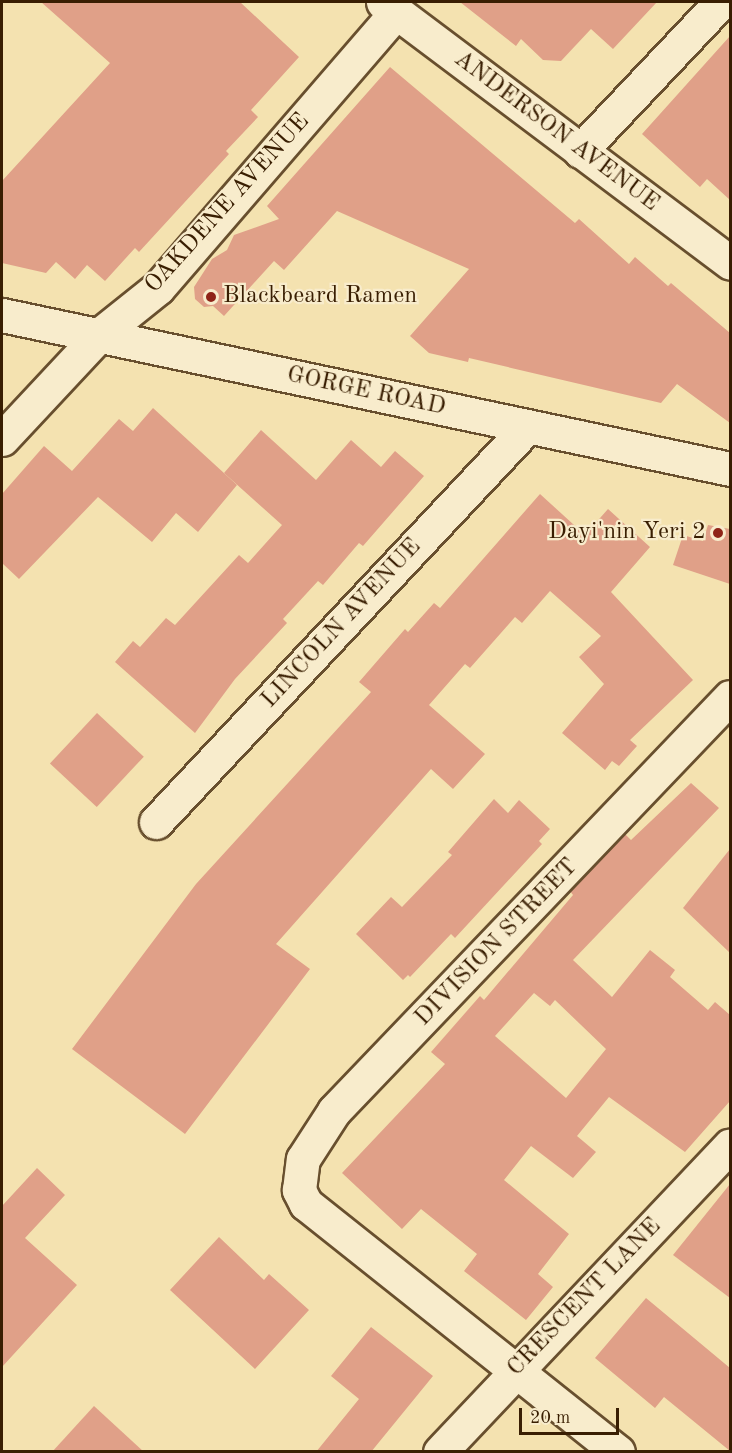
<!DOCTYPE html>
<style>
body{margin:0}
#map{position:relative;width:732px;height:1453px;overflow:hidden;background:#f4e2b0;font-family:"Old Standard TT",serif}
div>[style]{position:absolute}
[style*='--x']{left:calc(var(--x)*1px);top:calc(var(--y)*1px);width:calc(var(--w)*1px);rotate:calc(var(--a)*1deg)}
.building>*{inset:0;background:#e0a088;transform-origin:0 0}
.roads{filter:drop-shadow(2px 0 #684f2e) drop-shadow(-2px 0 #684f2e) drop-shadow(0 2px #684f2e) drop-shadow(0 -2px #684f2e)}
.street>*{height:33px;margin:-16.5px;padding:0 16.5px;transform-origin:16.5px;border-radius:16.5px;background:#f8eccc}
.secondary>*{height:33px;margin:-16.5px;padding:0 16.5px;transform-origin:16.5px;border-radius:16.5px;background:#f8eccc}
.dots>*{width:16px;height:16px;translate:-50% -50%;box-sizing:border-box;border:3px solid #f8eccc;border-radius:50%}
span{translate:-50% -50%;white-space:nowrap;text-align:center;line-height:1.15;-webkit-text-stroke:4.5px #f8eccc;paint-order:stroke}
.street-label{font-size:24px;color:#391e02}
.poi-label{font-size:24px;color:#391e02}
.left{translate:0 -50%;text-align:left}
.right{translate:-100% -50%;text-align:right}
.frame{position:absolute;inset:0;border:3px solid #391e02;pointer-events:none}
.scale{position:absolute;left:519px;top:1408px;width:100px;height:27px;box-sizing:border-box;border:3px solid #391e02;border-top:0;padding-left:8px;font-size:18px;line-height:21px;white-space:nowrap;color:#391e02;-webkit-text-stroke:4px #f8eccc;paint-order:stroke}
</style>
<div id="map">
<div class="building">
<div style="clip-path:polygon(41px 2px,240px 2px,299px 57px,251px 110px,258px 117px,226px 151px,229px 154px,139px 252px,135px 248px,105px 281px,87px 265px,75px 279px,56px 262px,46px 273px,2px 263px,2px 181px,110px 63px)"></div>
<div style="clip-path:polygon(460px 2px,657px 2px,613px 49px,591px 29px,561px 61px,543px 60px,521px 39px,516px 46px)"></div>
<div style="clip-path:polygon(730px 36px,730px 200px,707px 179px,700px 187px,642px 134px)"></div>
<div style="clip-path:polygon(390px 67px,575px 223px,579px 219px,629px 264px,635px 257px,668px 286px,671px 283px,730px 333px,730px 423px,677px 384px,661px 403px,469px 358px,468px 362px,429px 353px,410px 336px,469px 269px,337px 211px,284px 270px,274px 261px,224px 316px,213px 306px,204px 307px,195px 299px,194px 287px,212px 259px,227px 250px,234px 235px,279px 219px,267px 206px)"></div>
<div style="clip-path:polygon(153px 408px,237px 485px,198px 532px,176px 513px,152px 542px,98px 497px,19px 579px,2px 563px,2px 494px,44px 446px,72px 471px,119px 419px,133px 431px)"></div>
<div style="clip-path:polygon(261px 430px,316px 480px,351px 440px,381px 467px,395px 451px,424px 476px,363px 546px,359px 543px,323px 585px,318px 581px,283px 619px,287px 623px,235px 679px,195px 733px,115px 662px,133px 641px,140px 647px,166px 618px,175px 625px,239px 555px,248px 563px,282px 525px,224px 473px)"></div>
<div style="clip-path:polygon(540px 494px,585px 535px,608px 509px,650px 547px,611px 592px,693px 680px,630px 740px,637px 746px,619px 766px,612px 761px,605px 770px,562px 733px,604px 684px,579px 657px,601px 636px,550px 591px,522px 623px,515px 617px,470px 668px,465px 664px,429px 705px,485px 754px,453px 789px,431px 769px,276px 944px,310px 969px,185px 1134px,72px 1049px,196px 884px,371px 692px,359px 682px,405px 629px,408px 632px,434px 603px,440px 608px)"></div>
<div style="clip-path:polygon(708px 525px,730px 529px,730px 584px,673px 565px,683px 535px,703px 541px)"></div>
<div style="left:97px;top:713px;width:64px;height:69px;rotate:43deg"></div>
<div style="clip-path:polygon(evenodd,691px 783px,719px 808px,573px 960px,612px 997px,650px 950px,675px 970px,670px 977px,708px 1010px,715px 1002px,730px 1015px,730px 1101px,685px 1152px,609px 1097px,577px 1136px,596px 1152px,573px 1178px,531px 1146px,504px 1180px,569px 1234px,538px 1274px,553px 1287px,526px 1320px,464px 1271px,477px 1254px,421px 1209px,402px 1229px,342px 1173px,445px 1064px,431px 1052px,480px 996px,484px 1000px,573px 895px,570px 891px,625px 834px,631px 840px,691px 783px,534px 993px,550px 1006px,555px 1000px,606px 1049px,566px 1098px,495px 1036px,534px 993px)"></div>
<div style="clip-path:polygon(494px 799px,508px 813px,519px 800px,550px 829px,539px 841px,542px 844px,455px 938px,451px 934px,410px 977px,408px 975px,403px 980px,356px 934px,391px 897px,402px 907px,452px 855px,448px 852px)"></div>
<div style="clip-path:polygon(730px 849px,730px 953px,683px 908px)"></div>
<div style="clip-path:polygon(37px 1168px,65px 1195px,25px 1238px,77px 1285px,2px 1367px,2px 1206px)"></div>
<div style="clip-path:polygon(730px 1184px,730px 1298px,673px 1255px)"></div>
<div style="clip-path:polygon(219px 1237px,264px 1280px,269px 1274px,309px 1310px,255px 1369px,170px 1290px)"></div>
<div style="clip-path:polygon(646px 1298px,730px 1368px,730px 1451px,664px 1397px,655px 1408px,595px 1358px)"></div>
<div style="clip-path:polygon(371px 1327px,433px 1376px,371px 1452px,316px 1452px,359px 1399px,331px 1376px)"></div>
<div style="clip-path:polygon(94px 1406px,144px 1452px,52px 1452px)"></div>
</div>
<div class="roads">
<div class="street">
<div style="--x:580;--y:151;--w:205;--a:-46.6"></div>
<div style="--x:2;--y:439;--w:141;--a:-47"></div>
<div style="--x:98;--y:336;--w:77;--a:-38.7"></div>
<div style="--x:158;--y:288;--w:364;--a:-49.2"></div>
<div style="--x:156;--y:822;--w:542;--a:-46.79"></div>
<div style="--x:440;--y:1452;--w:422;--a:-46.6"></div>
<div style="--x:618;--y:1452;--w:399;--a:-141.5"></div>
<div style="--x:306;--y:1204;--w:16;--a:-117"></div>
<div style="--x:299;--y:1190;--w:31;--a:-83"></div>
<div style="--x:303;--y:1159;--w:57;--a:-57.1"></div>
<div style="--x:334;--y:1111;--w:573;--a:-46.27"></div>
</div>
<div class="secondary">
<div style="--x:383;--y:2;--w:434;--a:36.9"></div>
<div style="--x:2;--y:315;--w:744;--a:11.94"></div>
</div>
</div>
<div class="dots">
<div style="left:211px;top:297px;background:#8f2418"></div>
<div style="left:718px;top:533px;background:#8f2418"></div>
</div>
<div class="street-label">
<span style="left:556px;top:132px;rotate:37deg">ANDERSON AVENUE</span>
<span style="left:228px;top:204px;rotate:-48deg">OAKDENE AVENUE</span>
<span style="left:366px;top:392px;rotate:12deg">GORGE ROAD</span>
<span style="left:342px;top:624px;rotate:-47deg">LINCOLN AVENUE</span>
<span style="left:497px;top:943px;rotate:-46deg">DIVISION STREET</span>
<span style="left:585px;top:1298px;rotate:-46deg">CRESCENT LANE</span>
</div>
<div class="poi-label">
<span class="left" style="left:223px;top:297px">Blackbeard Ramen</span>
<span class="right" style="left:706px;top:533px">Dayi'nin Yeri 2</span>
</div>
<div class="frame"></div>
<div class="scale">20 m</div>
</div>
